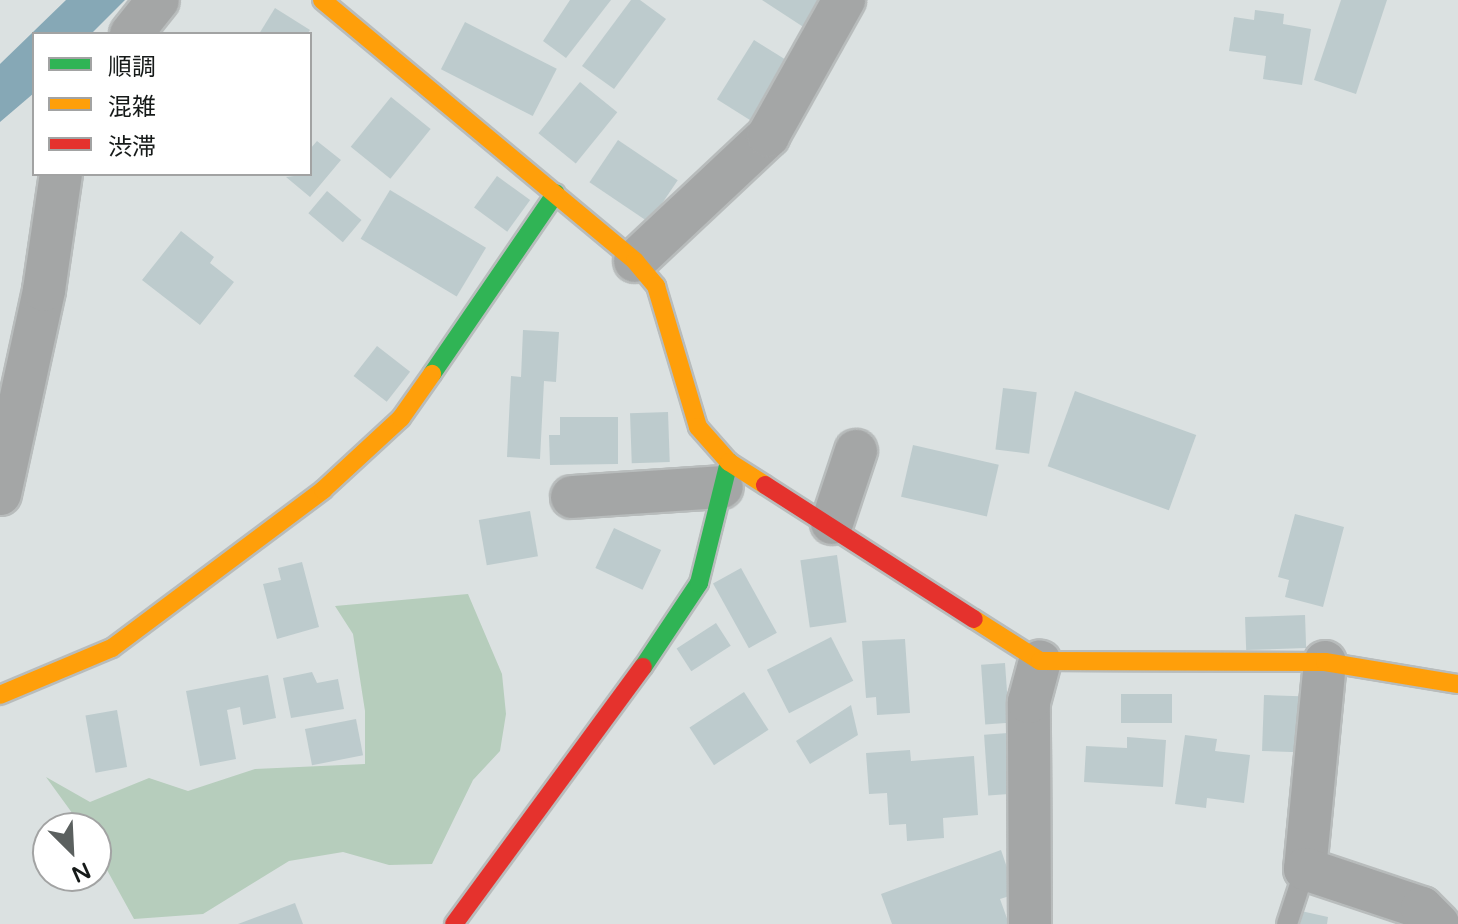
<!DOCTYPE html>
<meta charset="utf-8">
<style>
body{margin:0}
#map{position:relative;width:1458px;height:924px;overflow:hidden;background:#dbe1e1;font-family:"Varela Round","Noto Sans JP",sans-serif}
div>[style]{position:absolute}
[style*='--x']{left:calc(var(--x)*1px);top:calc(var(--y)*1px);width:calc(var(--w)*1px);rotate:calc(var(--a)*1deg)}
.forest>*{inset:0;background:#b6cdbc}
.water>*{inset:0;background:#86a8b6}
.building>*{inset:0;background:#bdcbcd;transform-origin:0 0}
.roads{filter:drop-shadow(2px 0 #b8bcbc) drop-shadow(-2px 0 #b8bcbc) drop-shadow(0 2px #b8bcbc) drop-shadow(0 -2px #b8bcbc)}
.lane>*{height:20px;margin:-10px;padding:0 10px;transform-origin:10px;border-radius:10px;background:#a4a6a6}
.street>*{height:42px;margin:-21px;padding:0 21px;transform-origin:21px;border-radius:21px;background:#a4a6a6}
.fast>*{height:18px;margin:-9px;padding:0 9px;transform-origin:9px;border-radius:9px;background:#30b455}
.slow>*{height:18px;margin:-9px;padding:0 9px;transform-origin:9px;border-radius:9px;background:#ff9f0a}
.jam>*{height:18px;margin:-9px;padding:0 9px;transform-origin:9px;border-radius:9px;background:#e5322d}
span{translate:-50% -50%;white-space:nowrap;text-align:center;line-height:1.15;-webkit-text-stroke:7px #fff;paint-order:stroke}
.legend{position:absolute;left:32px;top:32px;width:280px;height:144px;box-sizing:border-box;background:#fff;border:2px solid #a2a3a3;margin:0;padding:10px 14px;list-style:none;font-size:24px;color:#161a19}
.legend li{display:flex;align-items:center;gap:16px;height:40px}
.legend b{width:40px;border:2px solid #a2a3a3}
.north{position:absolute;left:32px;top:812px;width:80px;height:80px;box-sizing:border-box;background:#fff;border:2px solid #a2a3a3;border-radius:50%;rotate:156deg;font-size:22px;font-weight:700;line-height:32px;text-align:center;color:#161a19}
.north::after{content:'';display:block;margin:auto;width:28px;height:36px;background:#5b605f;clip-path:polygon(50% 0,100% 100%,50% 72%,0 100%)}
</style>
<div id="map">
<div class="forest">
<div style="clip-path:polygon(468px 594px,502px 674px,506px 714px,500px 751px,473px 780px,432px 864px,389px 865px,343px 852px,289px 861px,203px 914px,134px 919px,96px 850px,96px 828px,83px 828px,46px 777px,90px 802px,149px 778px,188px 791px,255px 769px,365px 764px,365px 711px,353px 634px,335px 606px)"></div>
</div>
<div class="water">
<div style="clip-path:polygon(66px 0,125px 0,91px 34px,34px 34px,34px 93px,0 122px,0 64px)"></div>
</div>
<div class="building">
<div style="clip-path:polygon(570px 0,611px 0,566px 58px,543px 41px)"></div>
<div style="clip-path:polygon(631px 0,640px 0,666px 19px,614px 89px,582px 66px)"></div>
<div style="clip-path:polygon(762px 0,832px 0,811px 32px)"></div>
<div style="clip-path:polygon(1341px 0,1387px 0,1356px 94px,1314px 80px)"></div>
<div style="clip-path:polygon(275px 8px,310px 30px,307px 34px,259px 34px)"></div>
<div style="clip-path:polygon(1255px 10px,1284px 14px,1283px 24px,1311px 29px,1302px 85px,1263px 79px,1266px 56px,1229px 51px,1234px 17px,1254px 20px)"></div>
<div style="left:465px;top:22px;width:103px;height:53px;rotate:27deg"></div>
<div style="left:754px;top:40px;width:45px;height:70px;rotate:32deg"></div>
<div style="left:580px;top:82px;width:48px;height:66px;rotate:39deg"></div>
<div style="left:391px;top:97px;width:51px;height:64px;rotate:39deg"></div>
<div style="left:618px;top:140px;width:72px;height:51px;rotate:34deg"></div>
<div style="clip-path:polygon(317px 141px,341px 160px,310px 197px,286px 177px,310px 174px,310px 149px)"></div>
<div style="left:497px;top:176px;width:41px;height:39px;rotate:36deg"></div>
<div style="left:390px;top:190px;width:112px;height:57px;rotate:31deg"></div>
<div style="left:327px;top:191px;width:45px;height:29px;rotate:40deg"></div>
<div style="clip-path:polygon(181px 231px,214px 257px,210px 263px,234px 282px,200px 325px,142px 280px)"></div>
<div style="clip-path:polygon(523px 330px,559px 332px,556px 382px,544px 381px,540px 459px,507px 457px,511px 376px,521px 377px)"></div>
<div style="left:377px;top:346px;width:42px;height:38px;rotate:38deg"></div>
<div style="left:1003px;top:388px;width:34px;height:62px;rotate:7deg"></div>
<div style="left:1075px;top:391px;width:129px;height:80px;rotate:20deg"></div>
<div style="left:668px;top:412px;width:50px;height:38px;rotate:88deg"></div>
<div style="clip-path:polygon(560px 417px,618px 417px,618px 464px,550px 465px,549px 435px,560px 435px)"></div>
<div style="left:913px;top:445px;width:88px;height:53px;rotate:13deg"></div>
<div style="left:530px;top:511px;width:46px;height:52px;rotate:80deg"></div>
<div style="clip-path:polygon(1295px 514px,1344px 527px,1323px 607px,1285px 597px,1289px 580px,1278px 577px)"></div>
<div style="left:614px;top:528px;width:52px;height:44px;rotate:25deg"></div>
<div style="left:837px;top:555px;width:68px;height:37px;rotate:82deg"></div>
<div style="clip-path:polygon(302px 562px,319px 627px,277px 639px,263px 584px,281px 580px,278px 568px)"></div>
<div style="left:741px;top:568px;width:74px;height:32px;rotate:61deg"></div>
<div style="left:1305px;top:615px;width:33px;height:60px;rotate:88deg"></div>
<div style="left:716px;top:623px;width:27px;height:47px;rotate:57deg"></div>
<div style="left:831px;top:637px;width:49px;height:72px;rotate:63deg"></div>
<div style="clip-path:polygon(905px 639px,910px 713px,877px 715px,876px 697px,866px 698px,862px 641px)"></div>
<div style="left:1005px;top:663px;width:60px;height:24px;rotate:86deg"></div>
<div style="clip-path:polygon(312px 672px,317px 683px,338px 679px,344px 709px,291px 718px,283px 678px)"></div>
<div style="clip-path:polygon(268px 675px,276px 718px,243px 725px,240px 707px,227px 710px,236px 759px,200px 766px,186px 691px)"></div>
<div style="left:744px;top:692px;width:45px;height:65px;rotate:57deg"></div>
<div style="left:1121px;top:694px;width:51px;height:29px"></div>
<div style="left:1264px;top:695px;width:36px;height:56px;rotate:2deg"></div>
<div style="clip-path:polygon(851px 705px,858px 735px,810px 764px,796px 741px)"></div>
<div style="left:117px;top:710px;width:58px;height:32px;rotate:80deg"></div>
<div style="left:356px;top:719px;width:37px;height:52px;rotate:79deg"></div>
<div style="left:1008px;top:733px;width:61px;height:24px;rotate:86deg"></div>
<div style="clip-path:polygon(1185px 735px,1217px 739px,1215px 751px,1250px 755px,1244px 803px,1207px 798px,1206px 808px,1175px 804px)"></div>
<div style="clip-path:polygon(1127px 737px,1166px 740px,1163px 787px,1084px 782px,1086px 746px,1127px 748px)"></div>
<div style="clip-path:polygon(910px 750px,911px 761px,974px 756px,978px 815px,943px 818px,944px 838px,907px 841px,906px 824px,889px 825px,887px 793px,869px 794px,866px 753px)"></div>
<div style="clip-path:polygon(1001px 850px,1016px 894px,1000px 899px,1009px 924px,892px 924px,881px 894px)"></div>
<div style="clip-path:polygon(295px 903px,303px 924px,238px 924px)"></div>
<div style="clip-path:polygon(1301px 911px,1328px 917px,1327px 924px,1298px 924px)"></div>
</div>
<div class="roads">
<div class="lane">
<div style="--x:1287;--y:924;--w:58;--a:-71.9"></div>
</div>
<div class="street">
<div style="--x:131;--y:34;--w:43;--a:-51.5"></div>
<div style="--x:635;--y:261;--w:183;--a:-43.2"></div>
<div style="--x:768;--y:136;--w:156;--a:-60.8"></div>
<div style="--x:0;--y:494;--w:209;--a:-77.8"></div>
<div style="--x:44;--y:290;--w:117;--a:-81.7"></div>
<div style="--x:572;--y:497;--w:150;--a:-3.8"></div>
<div style="--x:832;--y:523;--w:76;--a:-71.6"></div>
<div style="--x:1325;--y:662;--w:208;--a:95.5"></div>
<div style="--x:1305;--y:869;--w:123;--a:18.4"></div>
<div style="--x:1422;--y:908;--w:23;--a:45"></div>
<div style="--x:1030;--y:924;--w:222;--a:-90.3"></div>
<div style="--x:1029;--y:702;--w:42;--a:-75"></div>
</div>
<div class="fast">
<div style="--x:432;--y:374;--w:219;--a:-55.6"></div>
<div style="--x:643;--y:667;--w:101;--a:-56.3"></div>
<div style="--x:699;--y:583;--w:125;--a:-76.1"></div>
</div>
<div class="slow">
<div style="--x:322;--y:0;--w:408;--a:39.8"></div>
<div style="--x:635;--y:261;--w:33;--a:50"></div>
<div style="--x:656;--y:286;--w:147;--a:73.4"></div>
<div style="--x:698;--y:427;--w:47;--a:48.5"></div>
<div style="--x:729;--y:462;--w:43;--a:32.6"></div>
<div style="--x:974;--y:619;--w:78;--a:32.5"></div>
<div style="--x:1040;--y:661;--w:285;--a:0.2"></div>
<div style="--x:1325;--y:662;--w:135;--a:9.4"></div>
<div style="--x:0;--y:695;--w:121;--a:-22.8"></div>
<div style="--x:112;--y:648;--w:264;--a:-36.8"></div>
<div style="--x:323;--y:490;--w:106;--a:-42.7"></div>
<div style="--x:401;--y:418;--w:54;--a:-54.8"></div>
</div>
<div class="jam">
<div style="--x:765;--y:485;--w:248;--a:32.7"></div>
<div style="--x:454;--y:924;--w:319;--a:-53.7"></div>
</div>
</div>
<ul class="legend">
<li><b style="height:10px;background:#30b455"></b>順調</li>
<li><b style="height:10px;background:#ff9f0a"></b>混雑</li>
<li><b style="height:10px;background:#e5322d"></b>渋滞</li>
</ul>
<div class="north">N</div>
</div>
